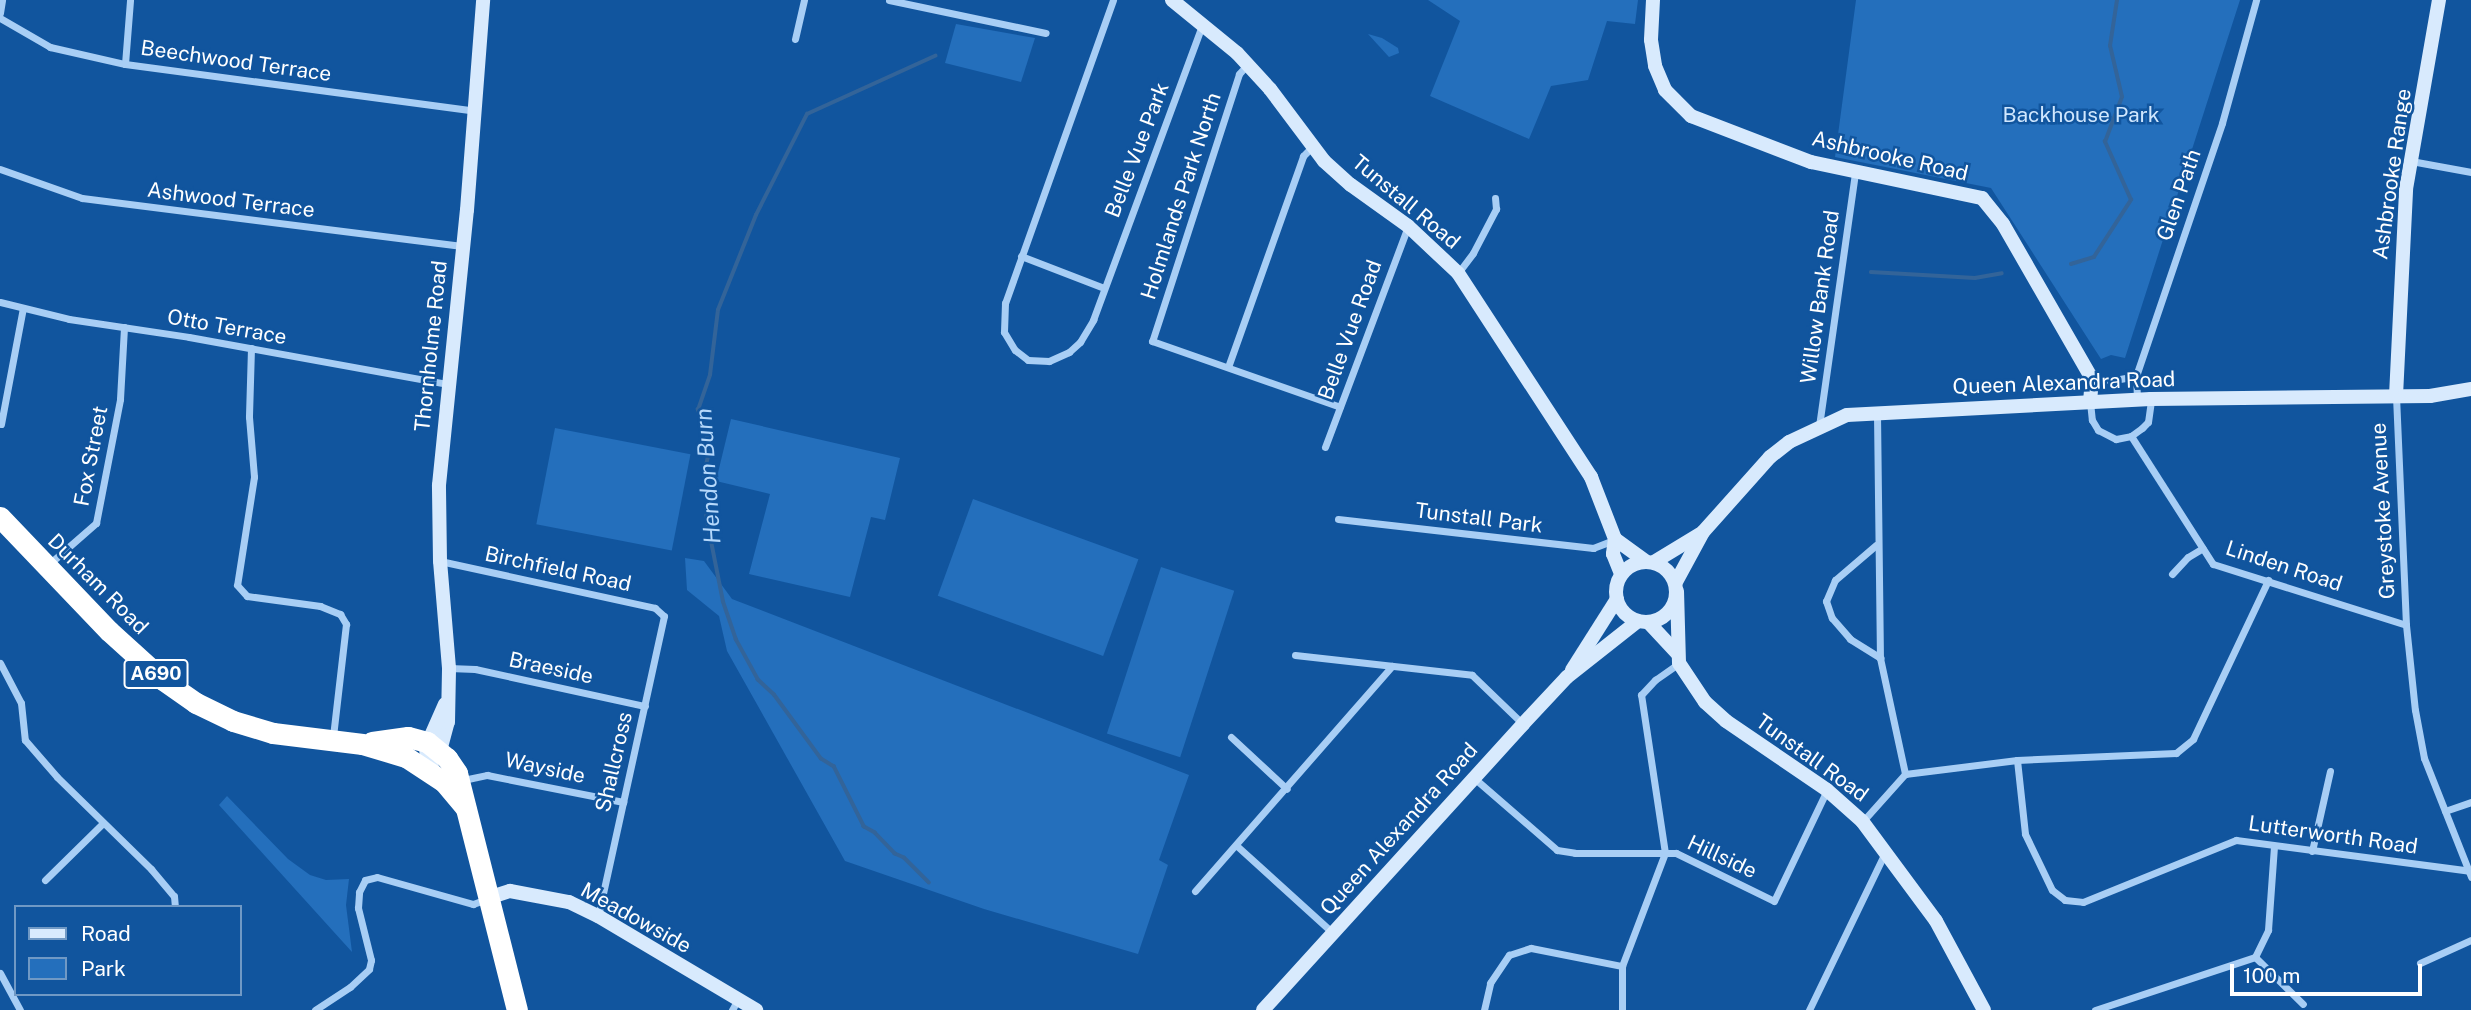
<!DOCTYPE html>
<style>
body{margin:0}
#map{position:relative;width:2471px;height:1010px;overflow:hidden;background:#11559e;font-family:"Public Sans",sans-serif}
div>[style]{position:absolute}
[style*='--x']{left:calc(var(--x)*1px);top:calc(var(--y)*1px);width:calc(var(--w)*1px);rotate:calc(var(--a)*1deg)}
.green>*{inset:0;background:#246fbc;transform-origin:0 0}
.stream>*{height:3.5px;margin:-1.75px;padding:0 1.75px;transform-origin:1.75px;border-radius:1.75px;background:#336499}
.street>*{height:7px;margin:-3.5px;padding:0 3.5px;transform-origin:3.5px;border-radius:3.5px;background:#a8cef5}
.secondary>*{height:14px;margin:-7px;padding:0 7px;transform-origin:7px;border-radius:7px;background:#d8eafd}
.secondary>.ring{margin:-7px;padding:0;box-sizing:content-box;background:none;border:14px solid #d8eafd;border-radius:50%}
.highway>*{height:21px;margin:-10.5px;padding:0 10.5px;transform-origin:10.5px;border-radius:10.5px;background:#fff}
span{translate:-50% -50%;white-space:nowrap;text-align:center;line-height:1.15;-webkit-text-stroke:5px #11559e;paint-order:stroke}
.shield-label span{padding:2px 5px;background:#11559e;border:2px solid;border-radius:5px;-webkit-text-stroke-width:0}
.shield-label{font-size:19px;color:#fff;font-weight:700}
.street-label{font-size:21px;color:#fff}
.park-label{font-size:21px;color:#d0e7fe}
.water-label{font-size:23px;color:#b5d8fb;font-style:italic}
.legend{position:absolute;left:14px;top:905px;width:228px;height:91px;box-sizing:border-box;background:#11559e;border:2px solid #7099c5;margin:0;padding:9px 12px;list-style:none;font-size:21px;color:#fff}
.legend li{display:flex;align-items:center;gap:14px;height:35px}
.legend b{width:35px;border:2px solid #7099c5}
.scale{position:absolute;left:2230px;top:964px;width:192px;height:32px;box-sizing:border-box;border:4px solid #fff;border-top:0;padding-left:9px;font-size:21px;line-height:24px;white-space:nowrap;color:#fff;-webkit-text-stroke:5px #11559e;paint-order:stroke}
</style>
<div id="map">
<div class="green">
<div style="clip-path:polygon(1428px 0,1638px 0,1635px 24px,1607px 21px,1588px 80px,1551px 86px,1529px 139px,1430px 96px,1460px 21px)"></div>
<div style="clip-path:polygon(1856px 0,2240px 0,2125px 358px,2111px 355px,2101px 359px,1991px 188px,1835px 157px)"></div>
<div style="clip-path:polygon(956px 24px,1035px 38px,1021px 82px,945px 63px)"></div>
<div style="clip-path:polygon(1368px 34px,1382px 38px,1398px 48px,1399px 53px,1389px 57px)"></div>
<div style="clip-path:polygon(731px 419px,900px 458px,885px 520px,871px 517px,850px 597px,749px 574px,770px 494px,716px 481px)"></div>
<div style="left:555px;top:428px;width:138px;height:98px;rotate:11deg"></div>
<div style="left:973px;top:499px;width:176px;height:103px;rotate:20deg"></div>
<div style="clip-path:polygon(685px 558px,704px 561px,732px 599px,1189px 775px,1159px 860px,1168px 865px,1138px 954px,984px 909px,845px 861px,727px 651px,719px 616px,687px 590px)"></div>
<div style="left:1161px;top:567px;width:77px;height:175px;rotate:18deg"></div>
<div style="clip-path:polygon(227px 796px,288px 859px,310px 875px,326px 880px,349px 879px,346px 905px,352px 952px,219px 805px)"></div>
</div>
<div class="stream">
<div style="--x:2071;--y:264;--w:24;--a:-17"></div>
<div style="--x:2094;--y:257;--w:68;--a:-57"></div>
<div style="--x:2131;--y:200;--w:64;--a:-114.1"></div>
<div style="--x:2105;--y:142;--w:48;--a:-69.3"></div>
<div style="--x:2122;--y:97;--w:52;--a:-103.2"></div>
<div style="--x:2110;--y:46;--w:47;--a:-81.3"></div>
<div style="--x:1871;--y:272;--w:104;--a:3.3"></div>
<div style="--x:1975;--y:278;--w:27;--a:-10"></div>
<div style="--x:929;--y:883;--w:35;--a:-135"></div>
<div style="--x:904;--y:858;--w:10;--a:-156"></div>
<div style="--x:895;--y:854;--w:29;--a:-134"></div>
<div style="--x:875;--y:833;--w:13;--a:-151"></div>
<div style="--x:864;--y:827;--w:67;--a:-116.6"></div>
<div style="--x:834;--y:767;--w:15;--a:-148"></div>
<div style="--x:821;--y:759;--w:79;--a:-126.3"></div>
<div style="--x:774;--y:695;--w:22;--a:-137"></div>
<div style="--x:758;--y:680;--w:46;--a:-118.8"></div>
<div style="--x:736;--y:640;--w:40;--a:-108.9"></div>
<div style="--x:723;--y:602;--w:83;--a:-101.2"></div>
<div style="--x:707;--y:521;--w:8;--a:-97"></div>
<div style="--x:706;--y:513;--w:10;--a:-61"></div>
<div style="--x:711;--y:504;--w:31;--a:-103"></div>
<div style="--x:704;--y:474;--w:18;--a:-77"></div>
<div style="--x:708;--y:456;--w:21;--a:-93"></div>
<div style="--x:707;--y:435;--w:27;--a:-110"></div>
<div style="--x:698;--y:410;--w:37;--a:-71"></div>
<div style="--x:710;--y:375;--w:65;--a:-83"></div>
<div style="--x:718;--y:310;--w:102;--a:-68.2"></div>
<div style="--x:756;--y:215;--w:113;--a:-63.2"></div>
<div style="--x:807;--y:114;--w:141;--a:-24.4"></div>
</div>
<div class="street">
<div style="--x:889;--y:0;--w:160;--a:11.9"></div>
<div style="--x:1113;--y:0;--w:322;--a:109.6"></div>
<div style="--x:1005;--y:303;--w:29;--a:92"></div>
<div style="--x:1004;--y:332;--w:21;--a:59"></div>
<div style="--x:1015;--y:350;--w:16;--a:38"></div>
<div style="--x:1028;--y:360;--w:21;--a:3"></div>
<div style="--x:1049;--y:361;--w:22;--a:-24"></div>
<div style="--x:1069;--y:352;--w:15;--a:-42"></div>
<div style="--x:1080;--y:342;--w:26;--a:-59"></div>
<div style="--x:1093;--y:320;--w:314;--a:-69.7"></div>
<div style="--x:0;--y:13;--w:13;--a:-81"></div>
<div style="--x:0;--y:18;--w:58;--a:30.1"></div>
<div style="--x:50;--y:47;--w:77;--a:12.8"></div>
<div style="--x:125;--y:64;--w:353;--a:7.6"></div>
<div style="--x:795;--y:39;--w:40;--a:-77"></div>
<div style="--x:125;--y:64;--w:64;--a:-85.5"></div>
<div style="--x:1247;--y:65;--w:12;--a:132"></div>
<div style="--x:1239;--y:74;--w:281;--a:108"></div>
<div style="--x:1152;--y:341;--w:199;--a:19.3"></div>
<div style="--x:2411;--y:161;--w:61;--a:10.4"></div>
<div style="--x:0;--y:169;--w:87;--a:19.5"></div>
<div style="--x:82;--y:198;--w:383;--a:7.2"></div>
<div style="--x:1021;--y:256;--w:89;--a:21.1"></div>
<div style="--x:1458;--y:273;--w:25;--a:-53"></div>
<div style="--x:1473;--y:253;--w:50;--a:-62.4"></div>
<div style="--x:1496;--y:209;--w:11;--a:-95"></div>
<div style="--x:0;--y:302;--w:71;--a:13.8"></div>
<div style="--x:69;--y:319;--w:121;--a:8.5"></div>
<div style="--x:189;--y:337;--w:262;--a:10.3"></div>
<div style="--x:251;--y:348;--w:69;--a:91.7"></div>
<div style="--x:249;--y:417;--w:60;--a:85.2"></div>
<div style="--x:254;--y:477;--w:109;--a:98.9"></div>
<div style="--x:237;--y:585;--w:15;--a:48"></div>
<div style="--x:247;--y:596;--w:74;--a:7.8"></div>
<div style="--x:320;--y:606;--w:22;--a:22"></div>
<div style="--x:340;--y:614;--w:12;--a:59"></div>
<div style="--x:346;--y:624;--w:114;--a:96.6"></div>
<div style="--x:1228;--y:367;--w:224;--a:-70.4"></div>
<div style="--x:1303;--y:156;--w:13;--a:-45"></div>
<div style="--x:2092;--y:379;--w:22;--a:3"></div>
<div style="--x:2114;--y:380;--w:22;--a:-10"></div>
<div style="--x:2396;--y:396;--w:229;--a:87.5"></div>
<div style="--x:2406;--y:625;--w:85;--a:84"></div>
<div style="--x:2415;--y:710;--w:49;--a:79.4"></div>
<div style="--x:2424;--y:758;--w:128;--a:68.4"></div>
<div style="--x:2137;--y:400;--w:24;--a:-92"></div>
<div style="--x:2136;--y:376;--w:267;--a:-71.2"></div>
<div style="--x:2222;--y:123;--w:128;--a:-74.5"></div>
<div style="--x:2090;--y:402;--w:18;--a:84"></div>
<div style="--x:2092;--y:420;--w:12;--a:59"></div>
<div style="--x:2098;--y:430;--w:20;--a:27"></div>
<div style="--x:2116;--y:439;--w:15;--a:-11"></div>
<div style="--x:2131;--y:436;--w:14;--a:-36"></div>
<div style="--x:2142;--y:428;--w:8;--a:-45"></div>
<div style="--x:2148;--y:422;--w:22;--a:-82"></div>
<div style="--x:1877;--y:414;--w:244;--a:89.3"></div>
<div style="--x:1880;--y:658;--w:119;--a:77.8"></div>
<div style="--x:1;--y:424;--w:118;--a:-79.3"></div>
<div style="--x:1819;--y:426;--w:256;--a:-81.9"></div>
<div style="--x:2131;--y:436;--w:152;--a:57.4"></div>
<div style="--x:2213;--y:564;--w:202;--a:17.5"></div>
<div style="--x:1325;--y:447;--w:236;--a:-69.4"></div>
<div style="--x:1338;--y:519;--w:257;--a:6.5"></div>
<div style="--x:1593;--y:548;--w:22;--a:-21"></div>
<div style="--x:1876;--y:545;--w:54;--a:139.5"></div>
<div style="--x:1835;--y:580;--w:23;--a:113"></div>
<div style="--x:1826;--y:601;--w:18;--a:71"></div>
<div style="--x:1832;--y:618;--w:28;--a:49"></div>
<div style="--x:1850;--y:639;--w:36;--a:32"></div>
<div style="--x:440;--y:561;--w:220;--a:12.3"></div>
<div style="--x:655;--y:608;--w:12;--a:42"></div>
<div style="--x:664;--y:616;--w:306;--a:102.4"></div>
<div style="--x:48;--y:565;--w:64;--a:-41.2"></div>
<div style="--x:96;--y:523;--w:126;--a:-79"></div>
<div style="--x:120;--y:399;--w:72;--a:-86.8"></div>
<div style="--x:2172;--y:574;--w:23;--a:-47"></div>
<div style="--x:2188;--y:557;--w:17;--a:-31"></div>
<div style="--x:1295;--y:655;--w:178;--a:6.4"></div>
<div style="--x:1472;--y:675;--w:71;--a:43.9"></div>
<div style="--x:0;--y:663;--w:45;--a:62.3"></div>
<div style="--x:21;--y:703;--w:37;--a:84"></div>
<div style="--x:25;--y:740;--w:49;--a:49.1"></div>
<div style="--x:57;--y:777;--w:132;--a:44.4"></div>
<div style="--x:151;--y:869;--w:35;--a:50"></div>
<div style="--x:174;--y:896;--w:11;--a:85"></div>
<div style="--x:449;--y:668;--w:26;--a:2"></div>
<div style="--x:475;--y:669;--w:174;--a:12.3"></div>
<div style="--x:1231;--y:737;--w:76;--a:42.9"></div>
<div style="--x:2017;--y:760;--w:74;--a:83.8"></div>
<div style="--x:2025;--y:834;--w:62;--a:64.3"></div>
<div style="--x:2052;--y:890;--w:16;--a:38"></div>
<div style="--x:2065;--y:900;--w:18;--a:6"></div>
<div style="--x:2083;--y:902;--w:165;--a:-22.1"></div>
<div style="--x:2236;--y:840;--w:237;--a:7.5"></div>
<div style="--x:1474;--y:778;--w:110;--a:40.9"></div>
<div style="--x:1557;--y:850;--w:18;--a:9"></div>
<div style="--x:1575;--y:853;--w:101;--a:0"></div>
<div style="--x:1676;--y:853;--w:109;--a:26.1"></div>
<div style="--x:1774;--y:901;--w:123;--a:-64.5"></div>
<div style="--x:463;--y:780;--w:25;--a:-12"></div>
<div style="--x:487;--y:775;--w:139;--a:11.2"></div>
<div style="--x:2445;--y:811;--w:28;--a:-19"></div>
<div style="--x:1863;--y:821;--w:63;--a:-48.2"></div>
<div style="--x:1905;--y:774;--w:113;--a:-7.1"></div>
<div style="--x:2017;--y:760;--w:159;--a:-2.5"></div>
<div style="--x:2176;--y:753;--w:22;--a:-39"></div>
<div style="--x:2193;--y:739;--w:176;--a:-64.7"></div>
<div style="--x:1237;--y:846;--w:130;--a:42.2"></div>
<div style="--x:2312;--y:851;--w:82;--a:-77.3"></div>
<div style="--x:45;--y:880;--w:81;--a:-44.5"></div>
<div style="--x:1195;--y:891;--w:299;--a:-48.8"></div>
<div style="--x:2255;--y:957;--w:67;--a:44.4"></div>
<div style="--x:2420;--y:963;--w:56;--a:-24.3"></div>
<div style="--x:0;--y:973;--w:42;--a:61.6"></div>
<div style="--x:315;--y:1010;--w:42;--a:-33.3"></div>
<div style="--x:350;--y:987;--w:26;--a:-43"></div>
<div style="--x:369;--y:969;--w:9;--a:-77"></div>
<div style="--x:371;--y:960;--w:54;--a:-104"></div>
<div style="--x:358;--y:908;--w:16;--a:-86"></div>
<div style="--x:359;--y:892;--w:13;--a:-63"></div>
<div style="--x:365;--y:880;--w:12;--a:-14"></div>
<div style="--x:377;--y:877;--w:100;--a:15.7"></div>
<div style="--x:473;--y:904;--w:15;--a:-20"></div>
<div style="--x:732;--y:1010;--w:13;--a:-61"></div>
<div style="--x:1484;--y:1010;--w:28;--a:-77"></div>
<div style="--x:1490;--y:983;--w:34;--a:-56"></div>
<div style="--x:1509;--y:955;--w:23;--a:-18"></div>
<div style="--x:1531;--y:948;--w:93;--a:11.2"></div>
<div style="--x:1622;--y:1010;--w:44;--a:-90"></div>
<div style="--x:1622;--y:966;--w:121;--a:-69.2"></div>
<div style="--x:1665;--y:853;--w:160;--a:-98.6"></div>
<div style="--x:1641;--y:695;--w:21;--a:-47"></div>
<div style="--x:1655;--y:680;--w:29;--a:-35"></div>
<div style="--x:1809;--y:1010;--w:174;--a:-64.2"></div>
<div style="--x:2095;--y:1010;--w:169;--a:-18.3"></div>
<div style="--x:2255;--y:957;--w:30;--a:-64"></div>
<div style="--x:2268;--y:930;--w:84;--a:-85.9"></div>
</div>
<div class="secondary">
<div style="--x:1172;--y:0;--w:84;--a:39.2"></div>
<div style="--x:1237;--y:53;--w:49;--a:47.5"></div>
<div style="--x:1270;--y:89;--w:90;--a:53.1"></div>
<div style="--x:1324;--y:161;--w:36;--a:42"></div>
<div style="--x:1351;--y:185;--w:70;--a:35.7"></div>
<div style="--x:1408;--y:226;--w:69;--a:43.2"></div>
<div style="--x:1458;--y:273;--w:244;--a:56.9"></div>
<div style="--x:1591;--y:477;--w:66;--a:68.8"></div>
<div style="--x:1615;--y:539;--w:15;--a:98"></div>
<div style="--x:1613;--y:554;--w:22;--a:68"></div>
<div style="--x:1653;--y:0;--w:40;--a:92.9"></div>
<div style="--x:1651;--y:40;--w:26;--a:81"></div>
<div style="--x:1655;--y:66;--w:26;--a:67"></div>
<div style="--x:1665;--y:90;--w:37;--a:45"></div>
<div style="--x:1691;--y:116;--w:129;--a:21"></div>
<div style="--x:1811;--y:162;--w:175;--a:11.9"></div>
<div style="--x:1982;--y:198;--w:33;--a:51"></div>
<div style="--x:2003;--y:224;--w:179;--a:60.1"></div>
<div style="--x:2092;--y:379;--w:22;--a:95"></div>
<div style="--x:2396;--y:396;--w:207;--a:-87.2"></div>
<div style="--x:2406;--y:189;--w:192;--a:-80.1"></div>
<div style="--x:1615;--y:539;--w:37;--a:36"></div>
<div class="ring" style="left:1616px;top:562px;width:46px;height:46px"></div>
<div style="--x:1654;--y:562;--w:54;--a:-31.3"></div>
<div style="--x:1676;--y:582;--w:57;--a:-61.6"></div>
<div style="--x:1703;--y:532;--w:101;--a:-48.2"></div>
<div style="--x:1770;--y:457;--w:24;--a:-38"></div>
<div style="--x:1789;--y:442;--w:64;--a:-25"></div>
<div style="--x:1847;--y:415;--w:304;--a:-3"></div>
<div style="--x:2151;--y:399;--w:279;--a:-0.6"></div>
<div style="--x:2430;--y:396;--w:42;--a:-9.7"></div>
<div style="--x:1677;--y:591;--w:72;--a:88.4"></div>
<div style="--x:1679;--y:663;--w:47;--a:56.3"></div>
<div style="--x:1705;--y:702;--w:28;--a:42"></div>
<div style="--x:1726;--y:721;--w:122;--a:34.3"></div>
<div style="--x:1827;--y:790;--w:47;--a:41.5"></div>
<div style="--x:1862;--y:821;--w:124;--a:53.5"></div>
<div style="--x:1936;--y:921;--w:101;--a:61.7"></div>
<div style="--x:1649;--y:623;--w:41;--a:47"></div>
<div style="--x:1572;--y:670;--w:84;--a:-57.6"></div>
<div style="--x:440;--y:751;--w:30;--a:-75"></div>
<div style="--x:448;--y:722;--w:54;--a:-88.9"></div>
<div style="--x:449;--y:668;--w:107;--a:-94.8"></div>
<div style="--x:440;--y:561;--w:76;--a:-90.8"></div>
<div style="--x:439;--y:485;--w:276;--a:-84.2"></div>
<div style="--x:467;--y:210;--w:211;--a:-85.6"></div>
<div style="--x:436;--y:775;--w:18;--a:-119"></div>
<div style="--x:427;--y:759;--w:12;--a:-95"></div>
<div style="--x:426;--y:747;--w:47;--a:-66.2"></div>
<div style="--x:488;--y:898;--w:23;--a:-18"></div>
<div style="--x:510;--y:891;--w:60;--a:10.6"></div>
<div style="--x:569;--y:902;--w:32;--a:26"></div>
<div style="--x:598;--y:916;--w:184;--a:30.7"></div>
<div style="--x:1263;--y:1010;--w:387;--a:-47.7"></div>
<div style="--x:1523;--y:724;--w:64;--a:-46.9"></div>
<div style="--x:1567;--y:677;--w:90;--a:-38.3"></div>
</div>
<div class="highway">
<div style="--x:0;--y:517;--w:158;--a:46.3"></div>
<div style="--x:109;--y:631;--w:73;--a:42.2"></div>
<div style="--x:163;--y:680;--w:40;--a:34.9"></div>
<div style="--x:196;--y:703;--w:41;--a:25.9"></div>
<div style="--x:233;--y:721;--w:42;--a:16.7"></div>
<div style="--x:273;--y:733;--w:90;--a:7"></div>
<div style="--x:362;--y:744;--w:46;--a:16.5"></div>
<div style="--x:406;--y:757;--w:45;--a:33.3"></div>
<div style="--x:444;--y:782;--w:33;--a:50"></div>
<div style="--x:372;--y:742;--w:36;--a:-8"></div>
<div style="--x:408;--y:737;--w:20;--a:15"></div>
<div style="--x:427;--y:742;--w:26;--a:39"></div>
<div style="--x:447;--y:758;--w:18;--a:56"></div>
<div style="--x:457;--y:773;--w:244;--a:75.8"></div>
</div>
<div class="shield-label">
<span style="left:156px;top:674px">A690</span>
</div>
<div class="street-label">
<span style="left:236px;top:61px;rotate:8deg">Beechwood Terrace</span>
<span style="left:1137px;top:150px;rotate:-69deg">Belle Vue Park</span>
<span style="left:1890px;top:156px;rotate:13deg">Ashbrooke Road</span>
<span style="left:2392px;top:174px;rotate:-82deg">Ashbrooke Range</span>
<span style="left:2179px;top:195px;rotate:-71deg">Glen Path</span>
<span style="left:1181px;top:196px;rotate:-72deg">Holmlands Park North</span>
<span style="left:231px;top:200px;rotate:7deg">Ashwood Terrace</span>
<span style="left:1406px;top:202px;rotate:40deg">Tunstall Road</span>
<span style="left:1820px;top:297px;rotate:-82deg">Willow Bank Road</span>
<span style="left:227px;top:327px;rotate:10deg">Otto Terrace</span>
<span style="left:1350px;top:330px;rotate:-70deg">Belle Vue Road</span>
<span style="left:431px;top:346px;rotate:-84deg">Thornholme Road</span>
<span style="left:2064px;top:383px;rotate:-2deg">Queen Alexandra Road</span>
<span style="left:91px;top:456px;rotate:-79deg">Fox Street</span>
<span style="left:2383px;top:511px;rotate:-93deg">Greystoke Avenue</span>
<span style="left:1479px;top:518px;rotate:7deg">Tunstall Park</span>
<span style="left:2284px;top:566px;rotate:18deg">Linden Road</span>
<span style="left:558px;top:569px;rotate:12deg">Birchfield Road</span>
<span style="left:98px;top:584px;rotate:45deg">Durham Road</span>
<span style="left:551px;top:668px;rotate:12deg">Braeside</span>
<span style="left:1812px;top:758px;rotate:36deg">Tunstall Road</span>
<span style="left:614px;top:762px;rotate:-77deg">Shallcross</span>
<span style="left:545px;top:768px;rotate:12deg">Wayside</span>
<span style="left:1399px;top:829px;rotate:-48deg">Queen Alexandra Road</span>
<span style="left:2333px;top:835px;rotate:8deg">Lutterworth Road</span>
<span style="left:1722px;top:857px;rotate:25deg">Hillside</span>
<span style="left:636px;top:918px;rotate:29deg">Meadowside</span>
</div>
<div class="park-label">
<span style="left:2081px;top:115px">Backhouse Park</span>
</div>
<div class="water-label">
<span style="left:708px;top:476px;rotate:-94deg">Hendon Burn</span>
</div>
<ul class="legend">
<li><b style="height:9px;background:#d8eafd"></b>Road</li>
<li><b style="height:19px;background:#246fbc"></b>Park</li>
</ul>
<div class="scale">100 m</div>
</div>
